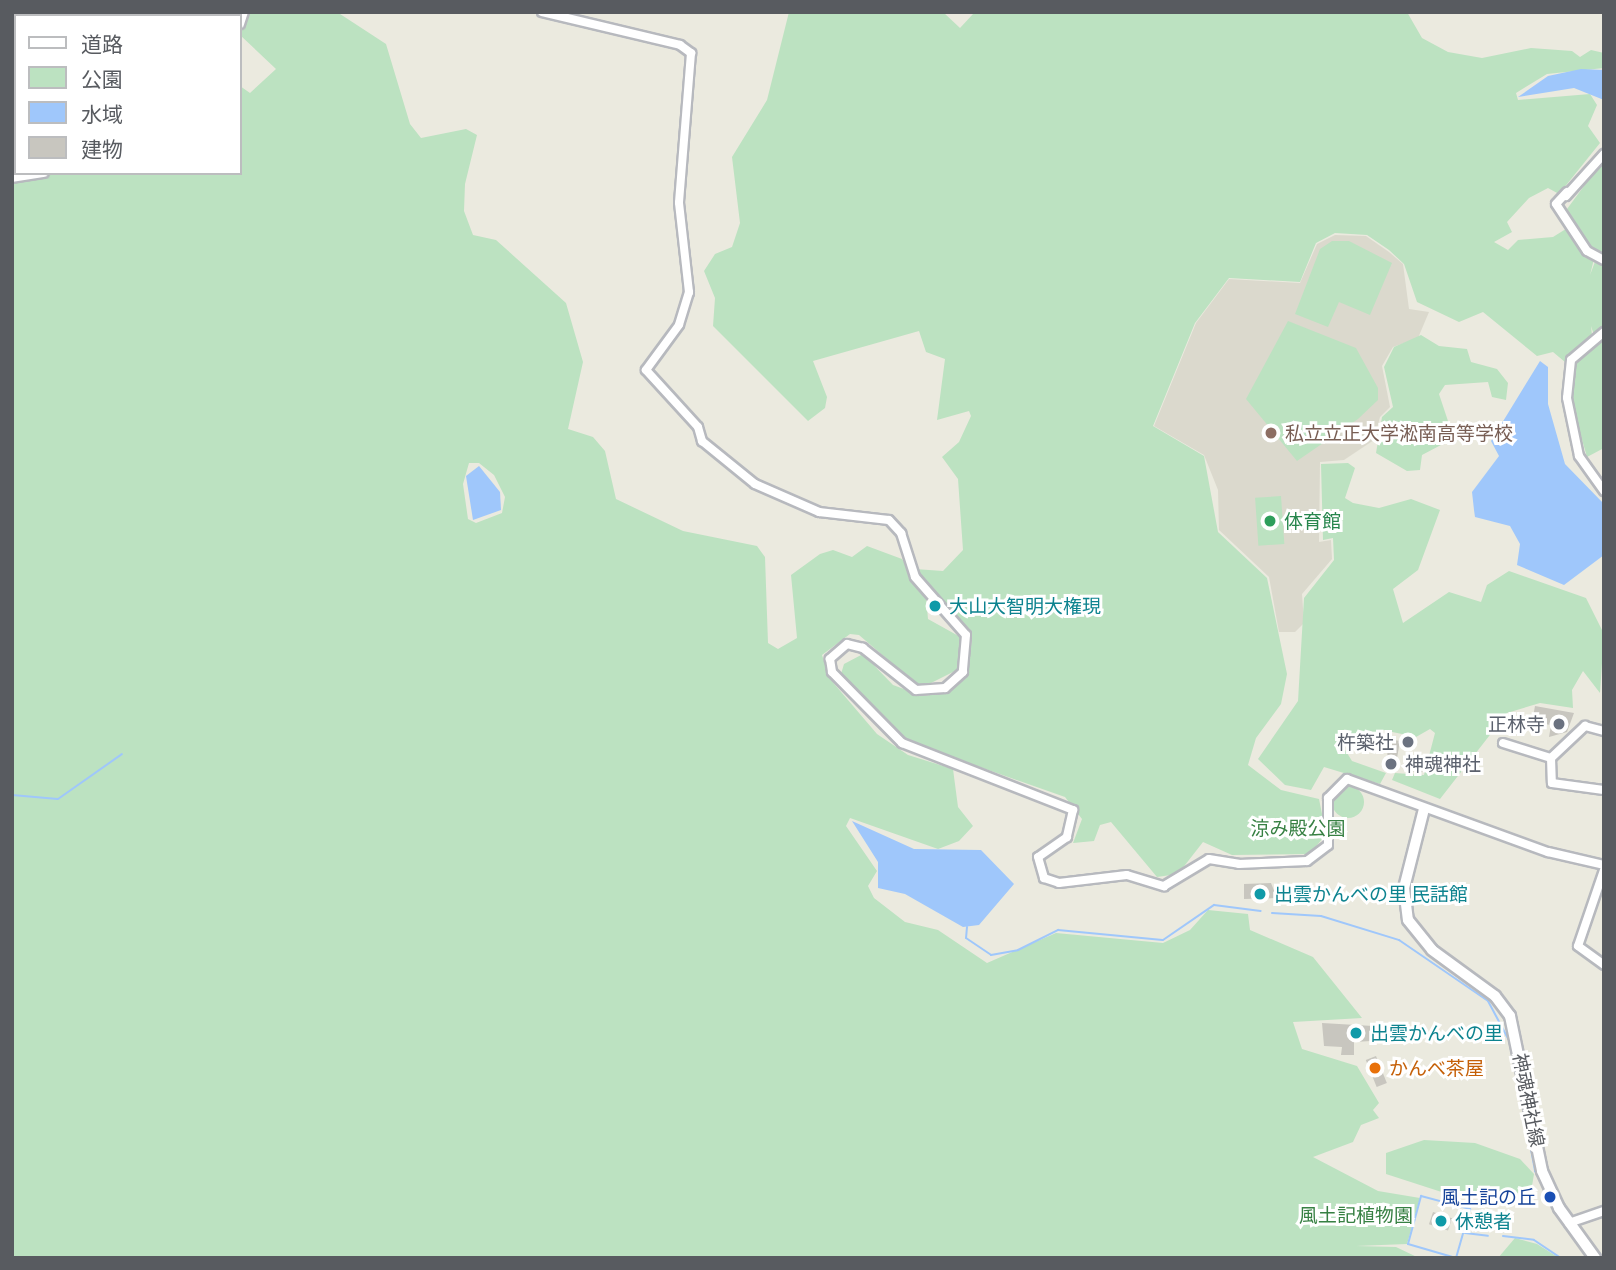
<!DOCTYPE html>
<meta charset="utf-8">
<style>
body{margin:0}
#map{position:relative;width:1616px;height:1270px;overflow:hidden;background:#ebeadf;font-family:Commissioner,"Noto Sans JP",sans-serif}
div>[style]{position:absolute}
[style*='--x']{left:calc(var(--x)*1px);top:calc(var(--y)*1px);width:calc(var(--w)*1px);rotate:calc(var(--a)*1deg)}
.education>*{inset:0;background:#dbd9cd}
.green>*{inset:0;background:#bce2c1;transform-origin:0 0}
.round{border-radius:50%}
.water>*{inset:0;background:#9fc7fb}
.stream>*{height:2px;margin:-1px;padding:0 1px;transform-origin:1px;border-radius:1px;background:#9fc7fb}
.building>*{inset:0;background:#c8c6bf;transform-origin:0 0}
.roads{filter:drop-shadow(2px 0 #b7b9be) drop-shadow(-2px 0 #b7b9be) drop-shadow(0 2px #b7b9be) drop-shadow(0 -2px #b7b9be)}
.minor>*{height:8px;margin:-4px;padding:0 4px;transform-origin:4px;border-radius:4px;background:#fff}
.secondary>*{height:10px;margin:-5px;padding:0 5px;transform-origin:5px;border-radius:5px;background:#fff}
.dots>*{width:19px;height:19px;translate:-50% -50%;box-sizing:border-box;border:4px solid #fff;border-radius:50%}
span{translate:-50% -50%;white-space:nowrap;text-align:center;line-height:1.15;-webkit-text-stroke:6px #fff;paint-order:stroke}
.education-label{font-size:19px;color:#785e54}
.left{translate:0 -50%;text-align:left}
.leisure-label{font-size:19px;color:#27864d}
.culture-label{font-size:19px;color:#0d838f}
.worship-label{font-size:19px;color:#5b616d}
.right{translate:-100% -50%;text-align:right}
.park-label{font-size:19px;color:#378043}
.food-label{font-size:19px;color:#c56008}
.street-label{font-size:19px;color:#585b60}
.transit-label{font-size:19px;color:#164399}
.frame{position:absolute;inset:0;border:14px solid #585b60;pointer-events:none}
.legend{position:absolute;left:14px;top:14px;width:228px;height:161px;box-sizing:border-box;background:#fff;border:2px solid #bcbdbf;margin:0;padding:9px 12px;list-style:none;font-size:21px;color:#585b60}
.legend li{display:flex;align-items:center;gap:14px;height:35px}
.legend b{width:35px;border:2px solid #bcbdbf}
</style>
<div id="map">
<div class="education">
<div style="clip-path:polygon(1335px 235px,1366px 236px,1389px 252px,1403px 264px,1409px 309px,1429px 312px,1418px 338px,1393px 347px,1382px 366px,1390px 407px,1380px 417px,1374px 440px,1344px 460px,1320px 462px,1319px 542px,1331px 540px,1332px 559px,1302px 594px,1304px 623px,1295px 632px,1279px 632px,1269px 577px,1219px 530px,1218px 490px,1204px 455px,1154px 426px,1196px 323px,1229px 279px,1300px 283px,1317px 244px)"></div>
</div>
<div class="green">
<div style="clip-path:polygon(evenodd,204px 12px,337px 12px,386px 44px,410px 124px,421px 138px,466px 129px,477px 135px,465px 184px,464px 211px,473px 235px,496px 240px,566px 303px,583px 362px,568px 429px,593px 437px,605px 451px,616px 499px,683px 531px,757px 546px,765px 557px,768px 643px,778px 649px,797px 638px,791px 575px,820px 554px,833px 550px,852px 557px,867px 546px,902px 559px,926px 596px,928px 619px,964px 639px,957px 670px,921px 688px,859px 635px,850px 634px,822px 655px,830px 679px,877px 734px,908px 755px,953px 769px,958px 807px,973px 826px,959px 841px,938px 849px,850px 818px,846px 826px,877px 871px,868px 886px,874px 898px,905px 922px,938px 930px,987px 963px,1056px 933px,1163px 943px,1190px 930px,1208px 910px,1248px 914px,1250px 930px,1313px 957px,1362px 1018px,1293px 1022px,1302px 1049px,1357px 1066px,1379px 1103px,1373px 1110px,1379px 1118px,1361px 1125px,1353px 1142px,1313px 1157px,1378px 1191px,1420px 1198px,1407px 1244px,1356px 1246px,1396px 1247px,1419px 1258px,12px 1258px,12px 68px,16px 173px,240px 173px,240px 86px,250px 93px,276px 69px,240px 35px,240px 16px,204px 12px,469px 463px,479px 463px,494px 475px,505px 497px,502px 513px,476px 523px,468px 519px,463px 484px,469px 463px)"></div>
<div style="clip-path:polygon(789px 12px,943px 12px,960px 28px,973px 14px,988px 12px,1407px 12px,1422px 38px,1448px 52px,1482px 58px,1531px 48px,1572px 51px,1580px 57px,1591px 50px,1604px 53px,1604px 68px,1547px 74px,1516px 93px,1518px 100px,1590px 94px,1597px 105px,1588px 126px,1600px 143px,1559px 194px,1548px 188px,1529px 198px,1507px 222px,1512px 232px,1494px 242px,1508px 250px,1518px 240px,1553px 237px,1569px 227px,1594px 259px,1590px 275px,1596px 259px,1604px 261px,1604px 332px,1595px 338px,1591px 326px,1592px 335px,1565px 362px,1553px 352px,1537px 356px,1483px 312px,1459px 322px,1417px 302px,1404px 264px,1389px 250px,1367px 235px,1335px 233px,1316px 243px,1300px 282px,1229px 278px,1195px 323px,1153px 426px,1204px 456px,1218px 532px,1267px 578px,1287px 674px,1281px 704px,1256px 738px,1248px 765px,1281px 790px,1319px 799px,1326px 834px,1310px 854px,1232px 855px,1203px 842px,1178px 874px,1157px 877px,1111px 822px,1100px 825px,1094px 841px,1073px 843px,1082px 819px,1065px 797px,909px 742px,841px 674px,844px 664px,863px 654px,893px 685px,923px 696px,949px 692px,966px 678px,972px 640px,967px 627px,915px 569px,943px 571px,963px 550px,958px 479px,942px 457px,959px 442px,971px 416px,969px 411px,937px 420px,945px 359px,926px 352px,919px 331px,813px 361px,827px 397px,825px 408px,808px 421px,713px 326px,715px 298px,704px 271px,715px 254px,732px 247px,740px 223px,732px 157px,767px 100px)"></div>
<div style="clip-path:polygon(1604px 159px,1604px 253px,1588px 246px,1567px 209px)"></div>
<div style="clip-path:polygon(1332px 241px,1349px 241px,1392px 263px,1370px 315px,1339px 302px,1328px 327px,1295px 314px,1320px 249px)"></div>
<div style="clip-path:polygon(1288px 321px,1356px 348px,1378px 388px,1378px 400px,1358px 419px,1297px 461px,1246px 399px)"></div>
<div style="clip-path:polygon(1421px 335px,1439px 346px,1467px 349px,1471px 362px,1497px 369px,1508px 383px,1506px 400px,1492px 397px,1488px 382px,1445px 385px,1439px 394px,1451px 430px,1458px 436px,1422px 455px,1420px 470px,1407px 471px,1376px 453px,1382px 417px,1393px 407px,1384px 367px,1394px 347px)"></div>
<div style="clip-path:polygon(1604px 336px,1604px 448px,1587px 457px,1570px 398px,1573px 361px)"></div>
<div style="clip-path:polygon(1348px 463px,1355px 468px,1345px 498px,1353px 503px,1379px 508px,1411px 499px,1440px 510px,1418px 570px,1393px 589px,1403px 623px,1449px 592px,1481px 602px,1487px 585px,1509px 571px,1586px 598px,1604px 634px,1600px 693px,1583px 671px,1572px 690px,1573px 708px,1540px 703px,1507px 713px,1440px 799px,1392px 780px,1395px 773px,1424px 775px,1435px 733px,1430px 729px,1416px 737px,1383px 730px,1360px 749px,1339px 740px,1352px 761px,1386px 773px,1380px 784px,1324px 767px,1311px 790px,1285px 785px,1258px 759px,1298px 701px,1304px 598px,1334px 560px,1333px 538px,1323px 540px,1321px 464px)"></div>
<div style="left:1281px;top:496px;width:48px;height:26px;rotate:86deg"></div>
<div class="round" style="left:1332px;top:786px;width:32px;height:32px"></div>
<div style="clip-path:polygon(1424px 1140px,1475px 1143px,1520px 1159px,1534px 1174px,1531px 1192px,1457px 1197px,1386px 1174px,1386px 1153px)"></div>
<div style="clip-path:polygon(1515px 1238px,1537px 1244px,1559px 1258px,1498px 1258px)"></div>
</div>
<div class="water">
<div style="clip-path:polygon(1581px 69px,1604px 70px,1604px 100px,1574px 88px,1518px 97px,1548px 76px)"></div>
<div style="clip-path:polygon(1540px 361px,1548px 367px,1548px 404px,1565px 464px,1604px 504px,1604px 555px,1564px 585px,1517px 565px,1520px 544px,1510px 526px,1475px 517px,1474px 510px,1472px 492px,1499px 456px,1491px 441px)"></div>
<div style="clip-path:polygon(479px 466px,500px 492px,501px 510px,473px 520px,466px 476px)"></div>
<div style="clip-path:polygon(852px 821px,914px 849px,981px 850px,1014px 884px,979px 925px,963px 927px,905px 894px,878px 888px,878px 862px)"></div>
</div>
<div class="stream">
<div style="--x:12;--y:795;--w:46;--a:5"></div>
<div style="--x:58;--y:799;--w:78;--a:-35.1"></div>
<div style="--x:1272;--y:913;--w:49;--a:3.5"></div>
<div style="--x:1321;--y:916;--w:82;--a:17.1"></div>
<div style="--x:1399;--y:940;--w:108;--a:34.4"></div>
<div style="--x:1488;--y:1001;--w:49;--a:61.9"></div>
<div style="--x:967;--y:927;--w:11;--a:95"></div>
<div style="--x:966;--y:938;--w:30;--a:34"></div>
<div style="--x:991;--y:955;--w:27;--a:-10"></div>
<div style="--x:1018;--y:950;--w:45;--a:-26.6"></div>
<div style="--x:1058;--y:930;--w:105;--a:5.4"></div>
<div style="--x:1163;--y:940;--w:62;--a:-34.5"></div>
<div style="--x:1214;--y:905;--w:47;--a:7.3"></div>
<div style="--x:1516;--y:1070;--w:103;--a:79.3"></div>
<div style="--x:1535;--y:1171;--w:80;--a:59.3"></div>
<div style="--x:1421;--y:1196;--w:51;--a:14.9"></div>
<div style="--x:1470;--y:1209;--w:51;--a:105.9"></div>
<div style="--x:1456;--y:1258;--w:50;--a:-163.7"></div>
<div style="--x:1408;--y:1244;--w:50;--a:-74.8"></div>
<div style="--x:1465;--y:1233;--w:23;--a:7"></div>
<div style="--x:1503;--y:1236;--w:31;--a:7"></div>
<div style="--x:1534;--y:1240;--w:32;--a:34"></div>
</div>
<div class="building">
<div style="clip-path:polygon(1535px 706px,1574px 713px,1567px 732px,1549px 737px,1551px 725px,1519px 720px,1533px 717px)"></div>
<div style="clip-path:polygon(1388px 739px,1400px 741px,1396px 764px,1387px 762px)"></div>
<div class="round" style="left:1409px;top:755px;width:18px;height:18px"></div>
<div style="clip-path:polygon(1271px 883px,1277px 898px,1244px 899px,1244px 884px)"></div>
<div style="clip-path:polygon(1322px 1023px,1373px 1026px,1371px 1041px,1354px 1042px,1354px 1055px,1341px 1055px,1342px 1047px,1324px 1046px)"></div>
<div style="left:1376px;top:1056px;width:29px;height:11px;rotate:68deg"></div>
<div style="left:1433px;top:1212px;width:20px;height:13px;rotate:18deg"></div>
</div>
<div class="roads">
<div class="minor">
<div style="--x:542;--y:12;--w:142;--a:13.4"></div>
<div style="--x:680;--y:45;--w:14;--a:36"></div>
<div style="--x:691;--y:53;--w:150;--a:94.6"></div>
<div style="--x:679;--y:203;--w:90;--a:83.6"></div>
<div style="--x:689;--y:292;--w:34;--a:107"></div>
<div style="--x:679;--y:325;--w:56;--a:126.3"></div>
<div style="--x:646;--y:370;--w:77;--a:47.6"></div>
<div style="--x:698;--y:427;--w:15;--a:74"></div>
<div style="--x:702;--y:441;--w:68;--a:39.1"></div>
<div style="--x:755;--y:484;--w:70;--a:23.6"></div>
<div style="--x:819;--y:512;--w:70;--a:6.5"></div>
<div style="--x:889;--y:520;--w:18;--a:47"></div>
<div style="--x:901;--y:533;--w:46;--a:72.3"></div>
<div style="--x:915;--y:577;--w:77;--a:48.7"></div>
<div style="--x:966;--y:635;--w:37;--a:95"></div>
<div style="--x:963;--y:672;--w:24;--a:138"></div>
<div style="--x:945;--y:688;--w:29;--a:176"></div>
<div style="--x:916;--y:690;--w:68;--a:-141.6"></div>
<div style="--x:863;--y:648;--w:16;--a:-166"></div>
<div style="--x:847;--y:644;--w:23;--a:139"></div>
<div style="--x:830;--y:659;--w:13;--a:81"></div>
<div style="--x:832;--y:672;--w:100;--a:45.4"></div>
<div style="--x:902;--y:743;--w:184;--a:21.4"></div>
<div style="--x:1073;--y:810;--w:28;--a:103"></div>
<div style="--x:1067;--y:837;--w:35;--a:145"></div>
<div style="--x:1038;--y:857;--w:22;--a:74"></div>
<div style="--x:1044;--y:878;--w:16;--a:18"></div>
<div style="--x:1059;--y:883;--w:68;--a:-6.7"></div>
<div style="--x:1127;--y:875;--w:39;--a:17"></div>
<div style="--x:1164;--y:886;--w:52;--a:-31"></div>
<div style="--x:1209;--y:859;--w:30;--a:9"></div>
<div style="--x:1239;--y:864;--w:68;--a:-2.5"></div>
<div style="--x:1307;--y:861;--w:26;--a:-37"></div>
<div style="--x:1328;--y:845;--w:47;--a:-90"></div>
<div style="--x:1328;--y:798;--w:27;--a:-45"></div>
<div style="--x:1347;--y:779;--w:214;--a:20"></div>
<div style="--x:1548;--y:852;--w:57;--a:13.1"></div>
<div style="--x:240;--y:24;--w:13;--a:-72"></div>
<div style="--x:12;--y:178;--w:32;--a:-9"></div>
<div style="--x:1567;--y:192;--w:16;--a:133"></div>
<div style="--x:1556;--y:204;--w:56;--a:56.6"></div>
<div style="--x:1587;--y:251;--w:19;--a:28"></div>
<div style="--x:1566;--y:196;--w:57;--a:-47.9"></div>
<div style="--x:1604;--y:332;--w:43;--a:139.7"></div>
<div style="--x:1571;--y:360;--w:38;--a:96"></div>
<div style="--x:1567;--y:398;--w:59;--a:78.3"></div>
<div style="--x:1579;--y:456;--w:43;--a:54.5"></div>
<div style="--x:1503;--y:743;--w:50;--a:17.4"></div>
<div style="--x:1551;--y:758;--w:25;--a:88"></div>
<div style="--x:1552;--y:783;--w:52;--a:7.7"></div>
<div style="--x:1551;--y:758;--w:47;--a:-43.3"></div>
<div style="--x:1585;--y:726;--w:20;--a:15"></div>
<div style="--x:1604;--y:870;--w:80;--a:108.9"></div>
<div style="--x:1578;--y:946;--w:32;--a:36"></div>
<div style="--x:1569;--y:1223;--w:37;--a:-19"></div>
</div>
<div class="secondary">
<div style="--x:1424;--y:809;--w:81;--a:104.2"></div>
<div style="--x:1404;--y:888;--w:32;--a:83"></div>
<div style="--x:1408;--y:920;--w:38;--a:51"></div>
<div style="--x:1432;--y:950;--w:78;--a:36.1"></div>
<div style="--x:1495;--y:996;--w:25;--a:53"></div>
<div style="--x:1510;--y:1016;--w:158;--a:78.3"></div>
<div style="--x:1542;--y:1171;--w:41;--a:65.3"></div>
<div style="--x:1559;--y:1208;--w:62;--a:54.2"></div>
</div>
</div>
<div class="dots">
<div style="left:1271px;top:433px;background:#8d6e63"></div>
<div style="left:1270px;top:521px;background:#2e9e5b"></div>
<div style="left:935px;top:606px;background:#0f9aa8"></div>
<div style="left:1559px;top:724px;background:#6b7280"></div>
<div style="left:1408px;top:742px;background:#6b7280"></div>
<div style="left:1391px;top:764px;background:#6b7280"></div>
<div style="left:1260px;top:894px;background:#0f9aa8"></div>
<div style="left:1356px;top:1033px;background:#0f9aa8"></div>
<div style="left:1375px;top:1068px;background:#e8710a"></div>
<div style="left:1550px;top:1197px;background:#1a4fb4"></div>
<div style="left:1441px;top:1221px;background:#0f9aa8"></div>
</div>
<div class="education-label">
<span class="left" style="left:1285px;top:433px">私立立正大学淞南高等学校</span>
</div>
<div class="leisure-label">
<span class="left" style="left:1284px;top:521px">体育館</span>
</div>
<div class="culture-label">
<span class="left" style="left:949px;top:606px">大山大智明大権現</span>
<span class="left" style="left:1274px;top:894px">出雲かんべの里 民話館</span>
<span class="left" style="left:1370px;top:1033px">出雲かんべの里</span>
<span class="left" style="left:1455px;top:1221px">休憩者</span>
</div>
<div class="worship-label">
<span class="right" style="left:1545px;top:724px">正林寺</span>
<span class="right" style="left:1394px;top:742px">杵築社</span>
<span class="left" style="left:1405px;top:764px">神魂神社</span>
</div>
<div class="park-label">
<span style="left:1298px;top:828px">涼み殿公園</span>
<span style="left:1356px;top:1215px">風土記植物園</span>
</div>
<div class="food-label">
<span class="left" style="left:1389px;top:1068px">かんべ茶屋</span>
</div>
<div class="street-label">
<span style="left:1529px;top:1100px;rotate:79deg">神魂神社線</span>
</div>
<div class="transit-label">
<span class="right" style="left:1536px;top:1197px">風土記の丘</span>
</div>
<div class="frame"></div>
<ul class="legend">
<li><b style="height:9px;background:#fff"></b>道路</li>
<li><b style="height:19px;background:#bce2c1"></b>公園</li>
<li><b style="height:19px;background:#9fc7fb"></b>水域</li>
<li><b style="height:19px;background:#c8c6bf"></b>建物</li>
</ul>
</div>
